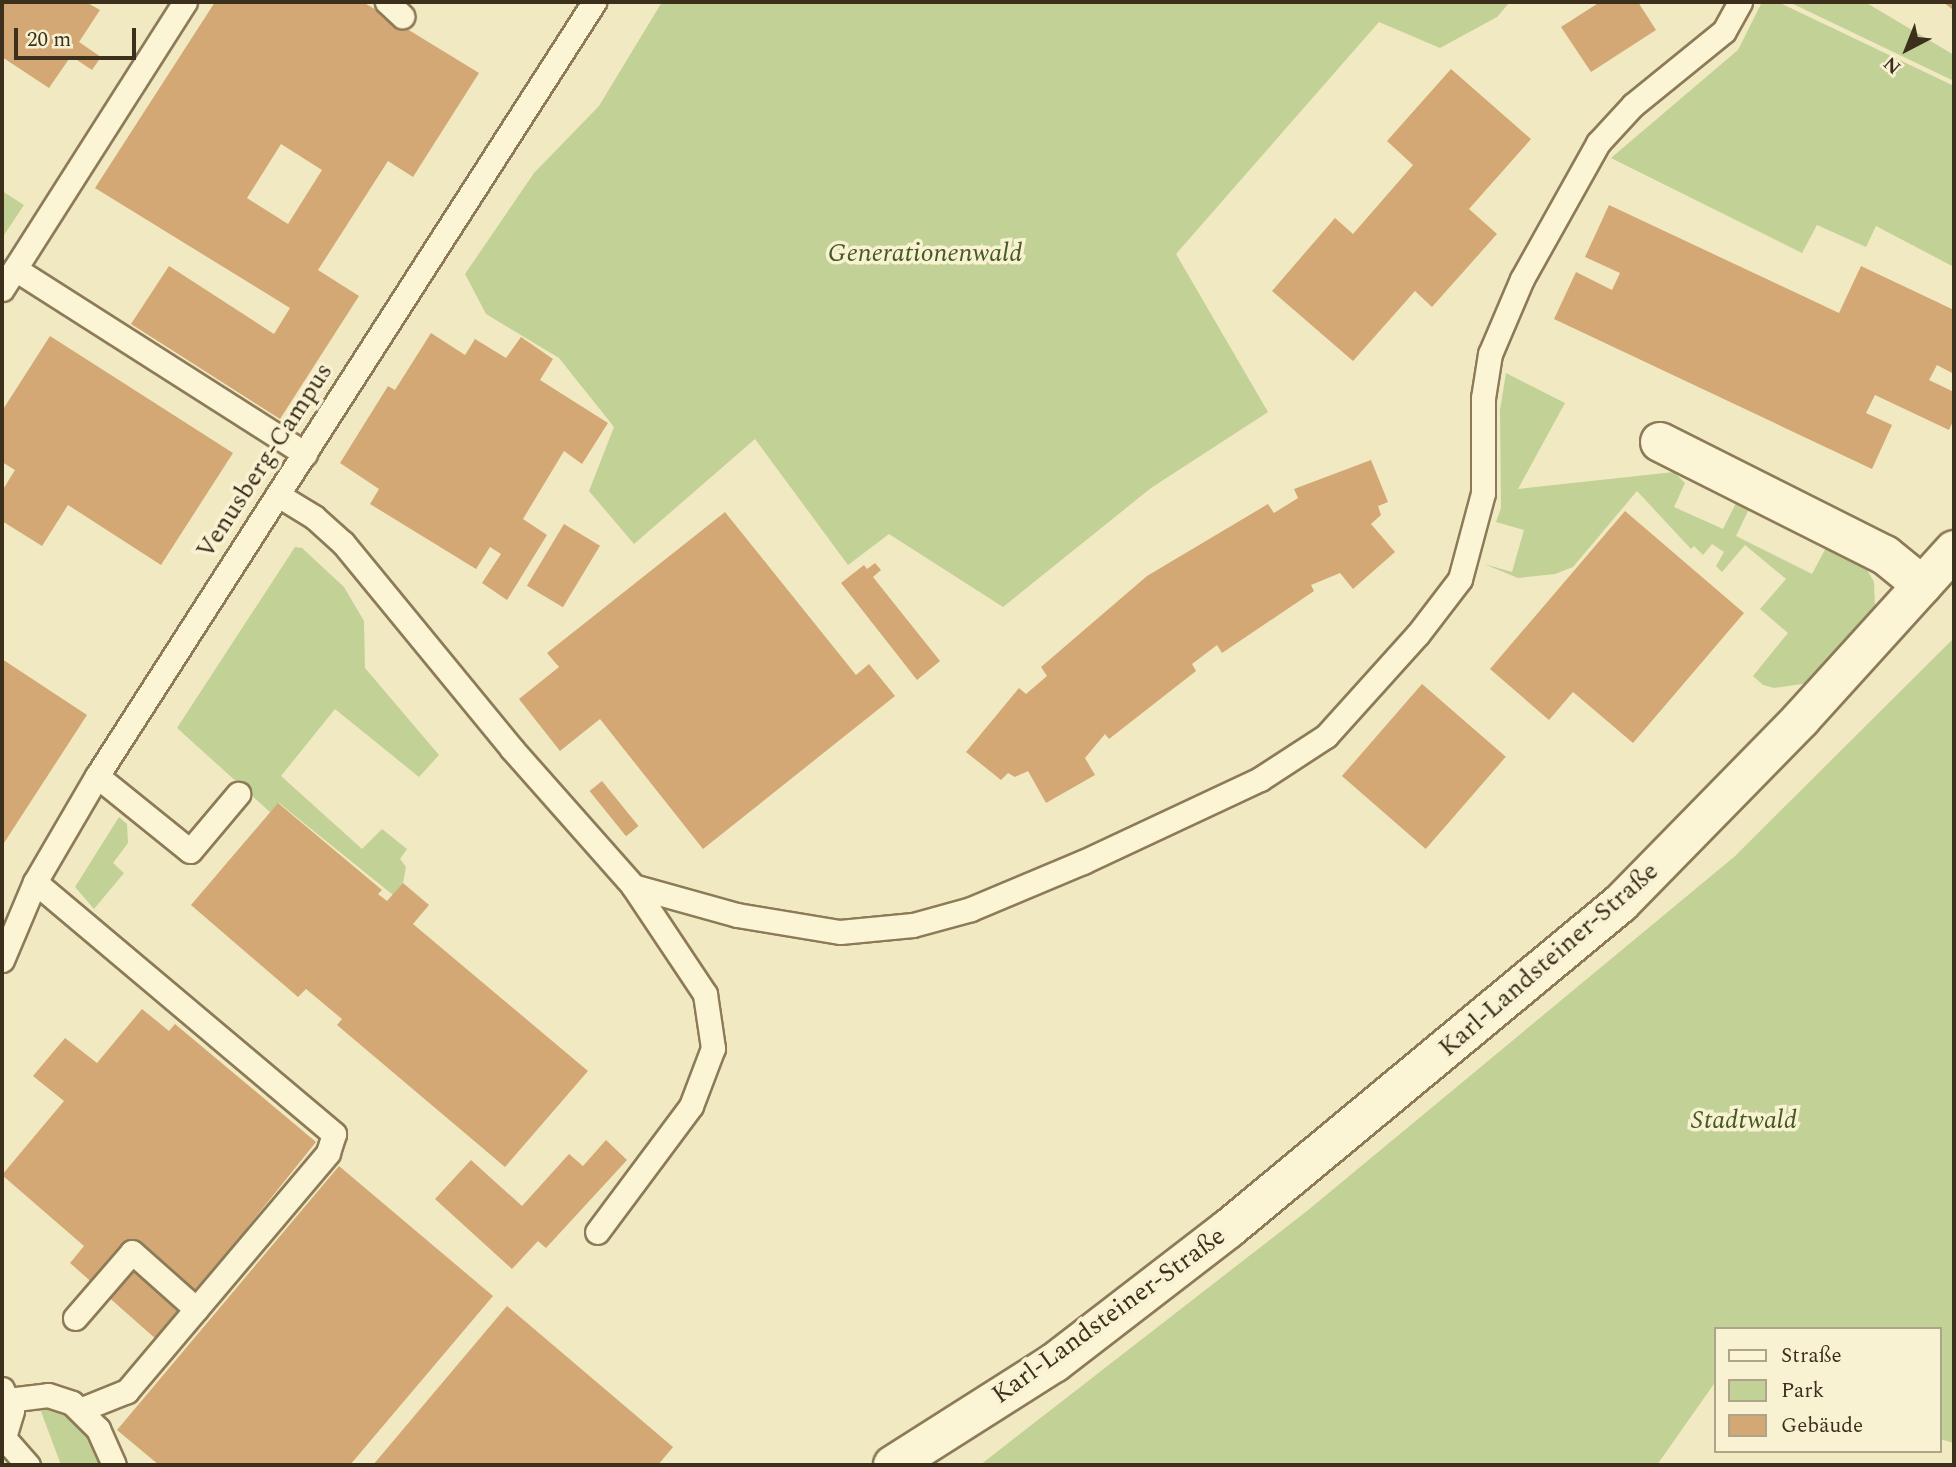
<!DOCTYPE html>
<meta charset="utf-8">
<style>
body{margin:0}
#map{position:relative;width:1956px;height:1467px;overflow:hidden;background:#f1e9c2;font-family:Spectral,serif}
div>[style]{position:absolute}
[style*='--x']{left:calc(var(--x)*1px);top:calc(var(--y)*1px);width:calc(var(--w)*1px);rotate:calc(var(--a)*1deg)}
.green>*{inset:0;background:#c2d195}
.building>*{inset:0;background:#d3a875;transform-origin:0 0}
.roads{filter:drop-shadow(2px 0 #8d7b58) drop-shadow(-2px 0 #8d7b58) drop-shadow(0 2px #8d7b58) drop-shadow(0 -2px #8d7b58)}
.lane>*{height:23px;margin:-11.5px;padding:0 11.5px;transform-origin:11.5px;border-radius:11.5px;background:#fbf5d6}
.street>*{height:38px;margin:-19px;padding:0 19px;transform-origin:19px;border-radius:19px;background:#fbf5d6}
span{translate:-50% -50%;white-space:nowrap;text-align:center;line-height:1.15;-webkit-text-stroke:7px #f8f2d3;paint-order:stroke}
.park-label{font-size:26px;color:#455a22;font-style:italic}
.street-label{font-size:26px;color:#3c301d}
.frame{position:absolute;inset:0;border:4px solid #3c301d;pointer-events:none}
.legend{position:absolute;left:1714px;top:1327px;width:228px;height:126px;box-sizing:border-box;background:#f8f2d3;border:2px solid #ada48a;margin:0;padding:9px 12px;list-style:none;font-size:21px;color:#3c301d}
.legend li{display:flex;align-items:center;gap:14px;height:35px}
.legend b{width:35px;border:2px solid #ada48a}
.north{position:absolute;left:1872px;top:14px;width:70px;height:70px;-webkit-text-stroke:5px #f8f2d3;paint-order:stroke;rotate:222deg;font-size:19px;font-weight:700;line-height:28px;text-align:center;color:#3c301d}
.north::after{content:'';display:block;margin:auto;width:24px;height:32px;background:#3c301d;clip-path:polygon(50% 0,100% 100%,50% 72%,0 100%)}
.scale{position:absolute;left:14px;top:28px;width:122px;height:32px;box-sizing:border-box;border:4px solid #3c301d;border-top:0;padding-left:9px;font-size:21px;line-height:24px;white-space:nowrap;color:#3c301d;-webkit-text-stroke:5px #f8f2d3;paint-order:stroke}
</style>
<div id="map">
<div class="green">
<div style="clip-path:polygon(662px 2px,1510px 2px,1497px 17px,1440px 48px,1379px 22px,1176px 254px,1268px 412px,1151px 488px,1003px 607px,889px 534px,848px 565px,755px 439px,634px 544px,589px 491px,614px 427px,559px 358px,486px 314px,465px 274px,534px 173px,599px 106px)"></div>
<div style="clip-path:polygon(1762px 2px,1778px 2px,1954px 86px,1954px 267px,1876px 226px,1866px 247px,1817px 225px,1802px 253px,1611px 158px,1738px 50px)"></div>
<div style="clip-path:polygon(1789px 2px,1865px 2px,1954px 55px,1954px 81px)"></div>
<div style="clip-path:polygon(2px 191px,24px 205px,2px 238px)"></div>
<div style="clip-path:polygon(1506px 373px,1565px 403px,1518px 489px,1674px 472px,1685px 483px,1674px 507px,1723px 529px,1736px 503px,1749px 509px,1736px 536px,1812px 574px,1827px 546px,1866px 568px,1874px 582px,1875px 609px,1808px 683px,1774px 688px,1763px 685px,1753px 676px,1788px 633px,1760px 609px,1786px 579px,1745px 545px,1722px 572px,1716px 566px,1724px 552px,1712px 544px,1703px 555px,1694px 546px,1691px 549px,1637px 491px,1573px 567px,1555px 574px,1518px 578px,1484px 564px,1512px 572px,1524px 530px,1496px 522px,1501px 508px,1500px 410px)"></div>
<div style="clip-path:polygon(295px 547px,302px 548px,344px 587px,364px 621px,365px 668px,439px 755px,419px 777px,335px 709px,281px 776px,362px 849px,382px 829px,407px 849px,400px 859px,406px 867px,403px 883px,393px 895px,279px 803px,270px 812px,177px 728px)"></div>
<div style="clip-path:polygon(1954px 638px,1954px 1443px,1940px 1439px,1940px 1329px,1716px 1329px,1716px 1381px,1657px 1465px,980px 1465px,1307px 1211px,1734px 857px)"></div>
<div style="clip-path:polygon(119px 817px,127px 824px,128px 843px,113px 863px,124px 873px,94px 909px,75px 887px)"></div>
<div style="clip-path:polygon(39px 1406px,71px 1415px,91px 1436px,103px 1465px,61px 1465px)"></div>
</div>
<div class="building">
<div style="clip-path:polygon(2px 2px,86px 2px,100px 10px,79px 42px,101px 57px,92px 70px,71px 56px,49px 88px,2px 57px)"></div>
<div style="clip-path:polygon(evenodd,215px 2px,363px 2px,479px 73px,413px 177px,388px 161px,318px 270px,359px 296px,280px 419px,131px 324px,169px 266px,274px 334px,290px 308px,95px 188px,215px 2px,281px 144px,322px 170px,288px 224px,247px 198px,281px 144px)"></div>
<div style="clip-path:polygon(1600px 2px,1638px 2px,1656px 30px,1591px 72px,1561px 27px)"></div>
<div style="clip-path:polygon(1943px 2px,1954px 2px,1954px 6px,1952px 9px)"></div>
<div style="clip-path:polygon(1451px 69px,1531px 139px,1469px 209px,1497px 234px,1432px 307px,1415px 291px,1353px 361px,1272px 291px,1335px 218px,1353px 234px,1413px 165px,1387px 141px)"></div>
<div style="clip-path:polygon(1609px 205px,1839px 313px,1861px 266px,1954px 310px,1954px 374px,1937px 365px,1929px 380px,1954px 392px,1954px 419px,1949px 430px,1875px 395px,1866px 413px,1892px 425px,1872px 469px,1554px 319px,1576px 272px,1612px 290px,1620px 273px,1585px 257px)"></div>
<div style="clip-path:polygon(431px 333px,465px 355px,475px 339px,506px 358px,521px 337px,553px 359px,540px 380px,608px 423px,582px 464px,564px 451px,523px 519px,547px 535px,507px 600px,482px 583px,501px 554px,490px 547px,476px 569px,370px 504px,379px 489px,340px 463px,388px 386px,395px 390px)"></div>
<div style="clip-path:polygon(50px 336px,233px 453px,161px 565px,68px 505px,42px 546px,2px 521px,2px 491px,15px 470px,2px 462px,2px 411px)"></div>
<div style="clip-path:polygon(1371px 460px,1388px 502px,1378px 506px,1381px 515px,1371px 524px,1395px 552px,1353px 589px,1340px 573px,1311px 585px,1314px 591px,1222px 653px,1217px 645px,1192px 664px,1196px 671px,1109px 739px,1105px 734px,1085px 758px,1095px 775px,1046px 803px,1028px 771px,1015px 777px,1008px 773px,1001px 780px,966px 752px,1019px 688px,1026px 694px,1047px 676px,1041px 667px,1147px 576px,1268px 504px,1274px 513px,1298px 498px,1294px 489px)"></div>
<div style="clip-path:polygon(1625px 511px,1744px 613px,1633px 743px,1573px 692px,1549px 720px,1490px 669px)"></div>
<div style="clip-path:polygon(725px 512px,856px 675px,869px 664px,895px 696px,703px 849px,600px 719px,560px 751px,519px 699px,559px 667px,547px 653px)"></div>
<div style="left:564px;top:524px;width:42px;height:72px;rotate:31deg"></div>
<div style="clip-path:polygon(875px 563px,881px 570px,873px 577px,940px 661px,917px 680px,841px 583px,864px 565px,867px 569px)"></div>
<div style="clip-path:polygon(2px 659px,87px 715px,2px 846px)"></div>
<div style="left:1422px;top:684px;width:111px;height:122px;rotate:41deg"></div>
<div style="left:602px;top:781px;width:58px;height:16px;rotate:51deg"></div>
<div style="clip-path:polygon(278px 803px,382px 890px,378px 894px,387px 901px,403px 883px,429px 905px,413px 924px,588px 1071px,505px 1167px,337px 1025px,342px 1019px,306px 989px,298px 997px,191px 905px)"></div>
<div style="clip-path:polygon(142px 1009px,169px 1031px,175px 1024px,316px 1142px,157px 1340px,70px 1263px,84px 1246px,2px 1175px,64px 1101px,33px 1076px,65px 1038px,97px 1063px)"></div>
<div style="clip-path:polygon(606px 1140px,627px 1160px,546px 1248px,538px 1241px,512px 1269px,435px 1199px,471px 1160px,522px 1206px,569px 1154px,583px 1166px)"></div>
<div style="clip-path:polygon(339px 1166px,493px 1296px,350px 1465px,159px 1465px,117px 1430px)"></div>
<div style="clip-path:polygon(507px 1306px,673px 1447px,658px 1465px,373px 1465px)"></div>
</div>
<div class="roads">
<div class="lane">
<div style="--x:387;--y:2;--w:21;--a:43"></div>
<div style="--x:15;--y:269;--w:344;--a:32.5"></div>
<div style="--x:2;--y:289;--w:340;--a:-57.5"></div>
<div style="--x:278;--y:495;--w:42;--a:31.4"></div>
<div style="--x:314;--y:517;--w:39;--a:42"></div>
<div style="--x:343;--y:543;--w:266;--a:50.6"></div>
<div style="--x:512;--y:749;--w:183;--a:48.5"></div>
<div style="--x:633;--y:886;--w:130;--a:56.3"></div>
<div style="--x:705;--y:994;--w:55;--a:81.6"></div>
<div style="--x:713;--y:1048;--w:62;--a:110.8"></div>
<div style="--x:691;--y:1106;--w:157;--a:126.7"></div>
<div style="--x:97;--y:776;--w:119;--a:38.9"></div>
<div style="--x:190;--y:851;--w:75;--a:-49.9"></div>
<div style="--x:35;--y:882;--w:391;--a:40.1"></div>
<div style="--x:334;--y:1134;--w:20;--a:108"></div>
<div style="--x:328;--y:1153;--w:312;--a:130.2"></div>
<div style="--x:127;--y:1391;--w:48;--a:158.2"></div>
<div style="--x:633;--y:886;--w:108;--a:15.6"></div>
<div style="--x:737;--y:915;--w:104;--a:9.4"></div>
<div style="--x:840;--y:932;--w:73;--a:-5.5"></div>
<div style="--x:913;--y:925;--w:60;--a:-15.4"></div>
<div style="--x:971;--y:909;--w:121;--a:-22.8"></div>
<div style="--x:1083;--y:862;--w:195;--a:-25.1"></div>
<div style="--x:1260;--y:779;--w:79;--a:-33.1"></div>
<div style="--x:1326;--y:736;--w:137;--a:-48"></div>
<div style="--x:1418;--y:634;--w:69;--a:-52.6"></div>
<div style="--x:1460;--y:579;--w:89;--a:-75"></div>
<div style="--x:1483;--y:493;--w:95;--a:-90"></div>
<div style="--x:1483;--y:398;--w:45;--a:-81"></div>
<div style="--x:1490;--y:354;--w:82;--a:-66.9"></div>
<div style="--x:1522;--y:279;--w:156;--a:-60.8"></div>
<div style="--x:1598;--y:143;--w:52;--a:-47.4"></div>
<div style="--x:1633;--y:105;--w:117;--a:-39.1"></div>
<div style="--x:1724;--y:31;--w:33;--a:-61"></div>
<div style="--x:2;--y:960;--w:85;--a:-67.1"></div>
<div style="--x:35;--y:882;--w:123;--a:-59.7"></div>
<div style="--x:97;--y:776;--w:920;--a:-57.29"></div>
<div style="--x:75;--y:1318;--w:87;--a:-49.2"></div>
<div style="--x:132;--y:1252;--w:86;--a:41.7"></div>
<div style="--x:2;--y:1389;--w:24;--a:66"></div>
<div style="--x:12;--y:1411;--w:34;--a:107"></div>
<div style="--x:8;--y:1400;--w:40;--a:-7.1"></div>
<div style="--x:48;--y:1395;--w:25;--a:18"></div>
<div style="--x:72;--y:1403;--w:37;--a:45"></div>
<div style="--x:98;--y:1429;--w:39;--a:66"></div>
<div style="--x:5;--y:1439;--w:35;--a:49"></div>
</div>
<div class="street">
<div style="--x:1660;--y:442;--w:252;--a:26.7"></div>
<div style="--x:1885;--y:555;--w:48;--a:39"></div>
<div style="--x:893;--y:1465;--w:191;--a:-32.4"></div>
<div style="--x:1054;--y:1363;--w:220;--a:-37.6"></div>
<div style="--x:1228;--y:1229;--w:511;--a:-39.68"></div>
<div style="--x:1621;--y:903;--w:257;--a:-45.6"></div>
<div style="--x:1801;--y:719;--w:228;--a:-47.8"></div>
</div>
</div>
<div class="park-label">
<span style="left:925px;top:254px">Generationenwald</span>
<span style="left:1744px;top:1121px">Stadtwald</span>
</div>
<div class="street-label">
<span style="left:265px;top:461px;rotate:-57deg">Venusberg-Campus</span>
<span style="left:1549px;top:960px;rotate:-41deg">Karl-Landsteiner-Straße</span>
<span style="left:1109px;top:1316px;rotate:-36deg">Karl-Landsteiner-Straße</span>
</div>
<div class="frame"></div>
<ul class="legend">
<li><b style="height:9px;background:#fbf5d6"></b>Straße</li>
<li><b style="height:19px;background:#c2d195"></b>Park</li>
<li><b style="height:19px;background:#d3a875"></b>Gebäude</li>
</ul>
<div class="north">N</div>
<div class="scale">20 m</div>
</div>
